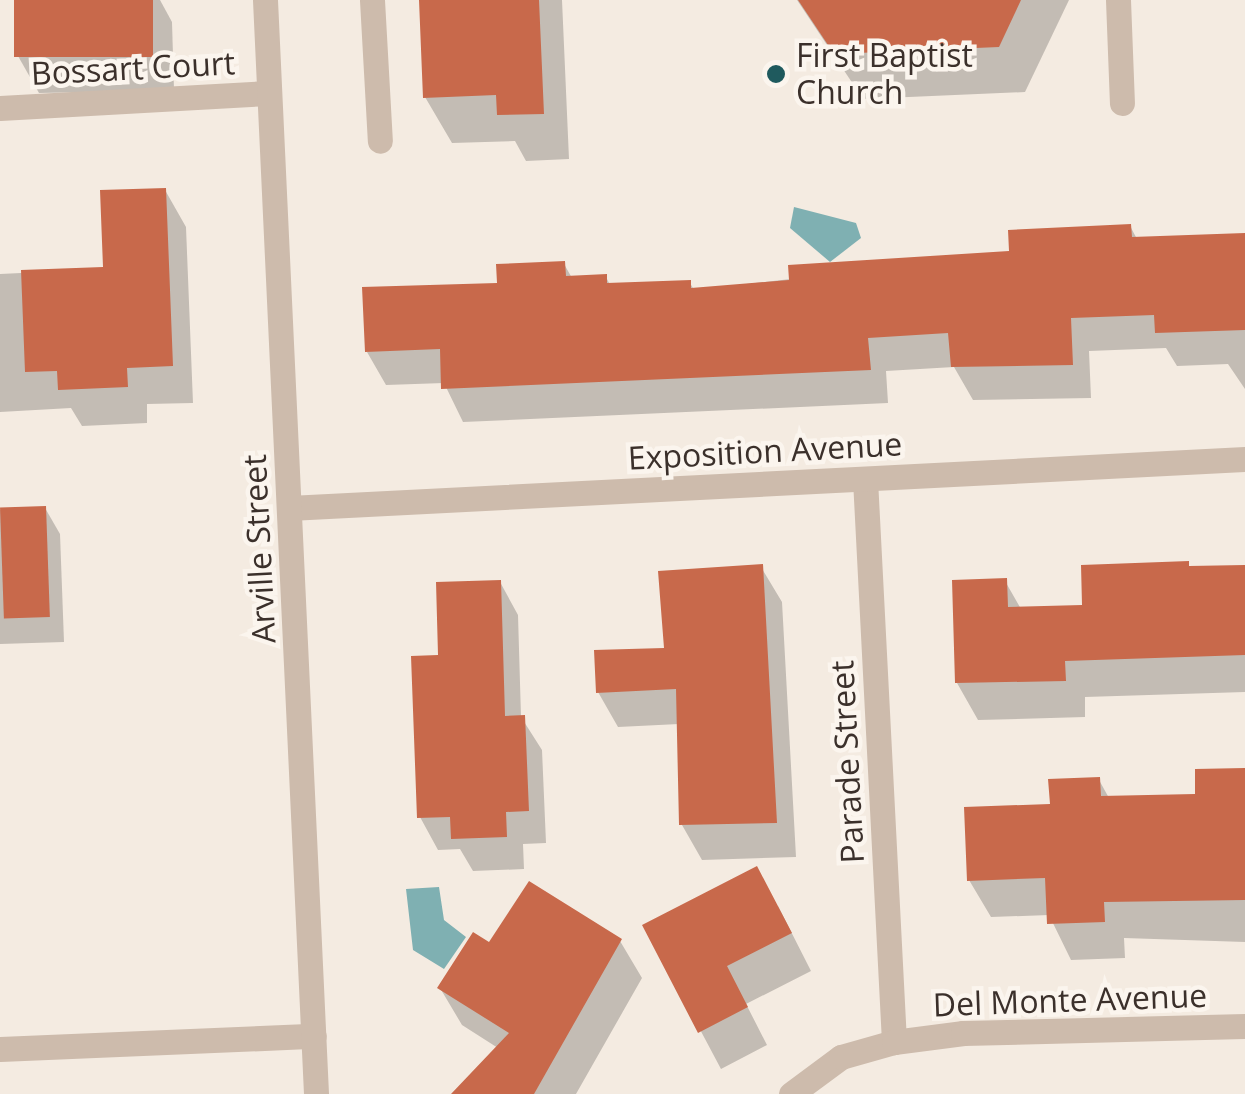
<!DOCTYPE html>
<style>
body{margin:0}
#map{position:relative;width:1245px;height:1094px;overflow:hidden;background:#f4ebe1;font-family:"Open Sans",sans-serif}
div>[style]{position:absolute}
[style*='--x']{left:calc(var(--x)*1px);top:calc(var(--y)*1px);width:calc(var(--w)*1px);rotate:calc(var(--a)*1deg)}
.water>*{inset:0;background:#7fb0b2}
.shadow>*{inset:0;background:#0003}
.building>*{inset:0;background:#c8694b;transform-origin:0 0}
.service>*{height:25px;margin:-12.5px;padding:0 12.5px;transform-origin:12.5px;border-radius:12.5px;background:#cdbbac}
.minor>*{height:25px;margin:-12.5px;padding:0 12.5px;transform-origin:12.5px;border-radius:12.5px;background:#cdbbac}
.tertiary>*{height:25px;margin:-12.5px;padding:0 12.5px;transform-origin:12.5px;border-radius:12.5px;background:#cdbbac}
.dots>*{width:28px;height:28px;translate:-50% -50%;box-sizing:border-box;border:5px solid #fbf5ee;border-radius:50%}
span{translate:-50% -50%;white-space:nowrap;text-align:center;line-height:1.15;-webkit-text-stroke:9px #fbf5ee;paint-order:stroke}
.poi-label{font-size:32px;color:#3b302b}
.left{translate:0 -50%;text-align:left}
.street-label{font-size:32px;color:#3b302b}
</style>
<div id="map">
<div class="water">
<div style="clip-path:polygon(794px 207px,856px 223px,861px 238px,830px 262px,790px 228px)"></div>
<div style="clip-path:polygon(439px 887px,444px 920px,466px 937px,444px 969px,413px 950px,406px 889px)"></div>
</div>
<div class="shadow">
<div style="clip-path:polygon(17px 0,160px 0,172px 22px,174px 90px,39px 93px,18px 56px)"></div>
<div style="clip-path:polygon(421px 0,562px 0,569px 159px,526px 161px,515px 141px,452px 143px,425px 97px)"></div>
<div style="clip-path:polygon(797px 0,1069px 0,1025px 92px,863px 99px)"></div>
<div style="clip-path:polygon(165px 190px,186px 227px,193px 403px,147px 404px,147px 423px,82px 426px,71px 408px,0 412px,0 274px,105px 269px)"></div>
<div style="clip-path:polygon(1130px 226px,1137px 239px,1245px 235px,1245px 389px,1228px 364px,1177px 366px,1166px 348px,1089px 351px,1091px 398px,973px 400px,954px 367px,886px 371px,888px 403px,463px 422px,444px 383px,386px 385px,367px 352px,499px 285px,564px 264px,572px 278px,606px 277px,610px 285px,690px 283px,694px 290px,1012px 254px)"></div>
<div style="clip-path:polygon(45px 508px,60px 534px,64px 642px,0 644px,0 510px)"></div>
<div style="clip-path:polygon(1245px 566px,1245px 692px,1085px 697px,1085px 717px,978px 720px,957px 683px,1005px 581px,1021px 609px,1085px 607px)"></div>
<div style="clip-path:polygon(761px 567px,782px 602px,796px 857px,702px 860px,682px 825px,679px 724px,618px 727px,598px 692px,666px 651px)"></div>
<div style="clip-path:polygon(500px 582px,518px 615px,521px 717px,542px 750px,546px 843px,523px 844px,524px 869px,473px 871px,460px 849px,438px 850px,420px 817px,441px 658px)"></div>
<div style="clip-path:polygon(1245px 770px,1245px 942px,1124px 938px,1125px 958px,1071px 960px,1049px 915px,991px 917px,969px 880px,1052px 807px,1099px 780px,1109px 798px,1198px 796px)"></div>
<div style="clip-path:polygon(778px 906px,811px 971px,746px 1004px,767px 1045px,721px 1069px,645px 926px)"></div>
<div style="clip-path:polygon(620px 941px,642px 978px,576px 1094px,455px 1094px,498px 1048px,462px 1025px,440px 988px,490px 946px)"></div>
</div>
<div class="building">
<div style="left:14px;top:0;width:139px;height:57px"></div>
<div style="clip-path:polygon(419px 0,539px 0,544px 114px,497px 115px,496px 95px,423px 98px)"></div>
<div style="clip-path:polygon(798px 0,1021px 0,999px 47px,834px 54px)"></div>
<div style="clip-path:polygon(166px 188px,173px 366px,127px 368px,128px 387px,58px 390px,57px 371px,25px 372px,21px 270px,103px 267px,100px 190px)"></div>
<div style="clip-path:polygon(1131px 224px,1132px 237px,1245px 233px,1245px 330px,1155px 333px,1154px 315px,1071px 318px,1073px 365px,951px 367px,948px 333px,868px 338px,871px 370px,441px 389px,440px 349px,365px 352px,362px 287px,497px 283px,496px 264px,565px 261px,566px 276px,607px 274px,607px 283px,691px 280px,691px 288px,789px 280px,788px 265px,1009px 251px,1008px 230px)"></div>
<div style="left:46px;top:506px;width:111px;height:46px;rotate:88deg"></div>
<div style="clip-path:polygon(1189px 561px,1189px 566px,1245px 565px,1245px 655px,1065px 661px,1066px 681px,955px 683px,952px 580px,1007px 578px,1008px 607px,1082px 605px,1081px 565px)"></div>
<div style="clip-path:polygon(763px 564px,777px 823px,679px 825px,676px 689px,596px 693px,594px 650px,664px 648px,658px 571px)"></div>
<div style="clip-path:polygon(501px 580px,505px 716px,525px 715px,529px 811px,506px 812px,507px 837px,451px 839px,450px 817px,417px 818px,411px 656px,438px 655px,436px 582px)"></div>
<div style="clip-path:polygon(1245px 768px,1245px 900px,1104px 902px,1105px 922px,1047px 924px,1045px 878px,967px 881px,964px 807px,1050px 804px,1048px 779px,1100px 777px,1101px 796px,1195px 794px,1195px 769px)"></div>
<div style="clip-path:polygon(757px 866px,792px 933px,727px 966px,748px 1007px,698px 1033px,642px 925px)"></div>
<div style="clip-path:polygon(529px 881px,622px 939px,534px 1094px,451px 1094px,509px 1033px,437px 988px,473px 932px,489px 942px)"></div>
</div>
<div class="service">
<div style="--x:372;--y:0;--w:141;--a:86.8"></div>
<div style="--x:1118;--y:0;--w:103;--a:87.8"></div>
</div>
<div class="minor">
<div style="--x:0;--y:108;--w:269;--a:-3.2"></div>
<div style="--x:865;--y:479;--w:564;--a:87.05"></div>
<div style="--x:289;--y:508;--w:957;--a:-2.93"></div>
<div style="--x:0;--y:1049;--w:314;--a:-2.4"></div>
<div style="--x:791;--y:1094;--w:62;--a:-36.5"></div>
<div style="--x:841;--y:1057;--w:55;--a:-15.8"></div>
<div style="--x:894;--y:1042;--w:70;--a:-7.4"></div>
<div style="--x:963;--y:1033;--w:282;--a:-1.4"></div>
</div>
<div class="tertiary">
<div style="--x:265;--y:0;--w:1095;--a:87.33"></div>
</div>
<div class="dots">
<div style="left:776px;top:74px;background:#1f5a5e"></div>
</div>
<div class="poi-label">
<span class="left" style="left:796px;top:74px">First Baptist<br>Church</span>
</div>
<div class="street-label">
<span style="left:133px;top:68px;rotate:-3deg">Bossart Court</span>
<span style="left:765px;top:451px;rotate:-3deg">Exposition Avenue</span>
<span style="left:259px;top:549px;rotate:-93deg">Arville Street</span>
<span style="left:847px;top:762px;rotate:-93deg">Parade Street</span>
<span style="left:1070px;top:1000px;rotate:-2deg">Del Monte Avenue</span>
</div>
</div>
